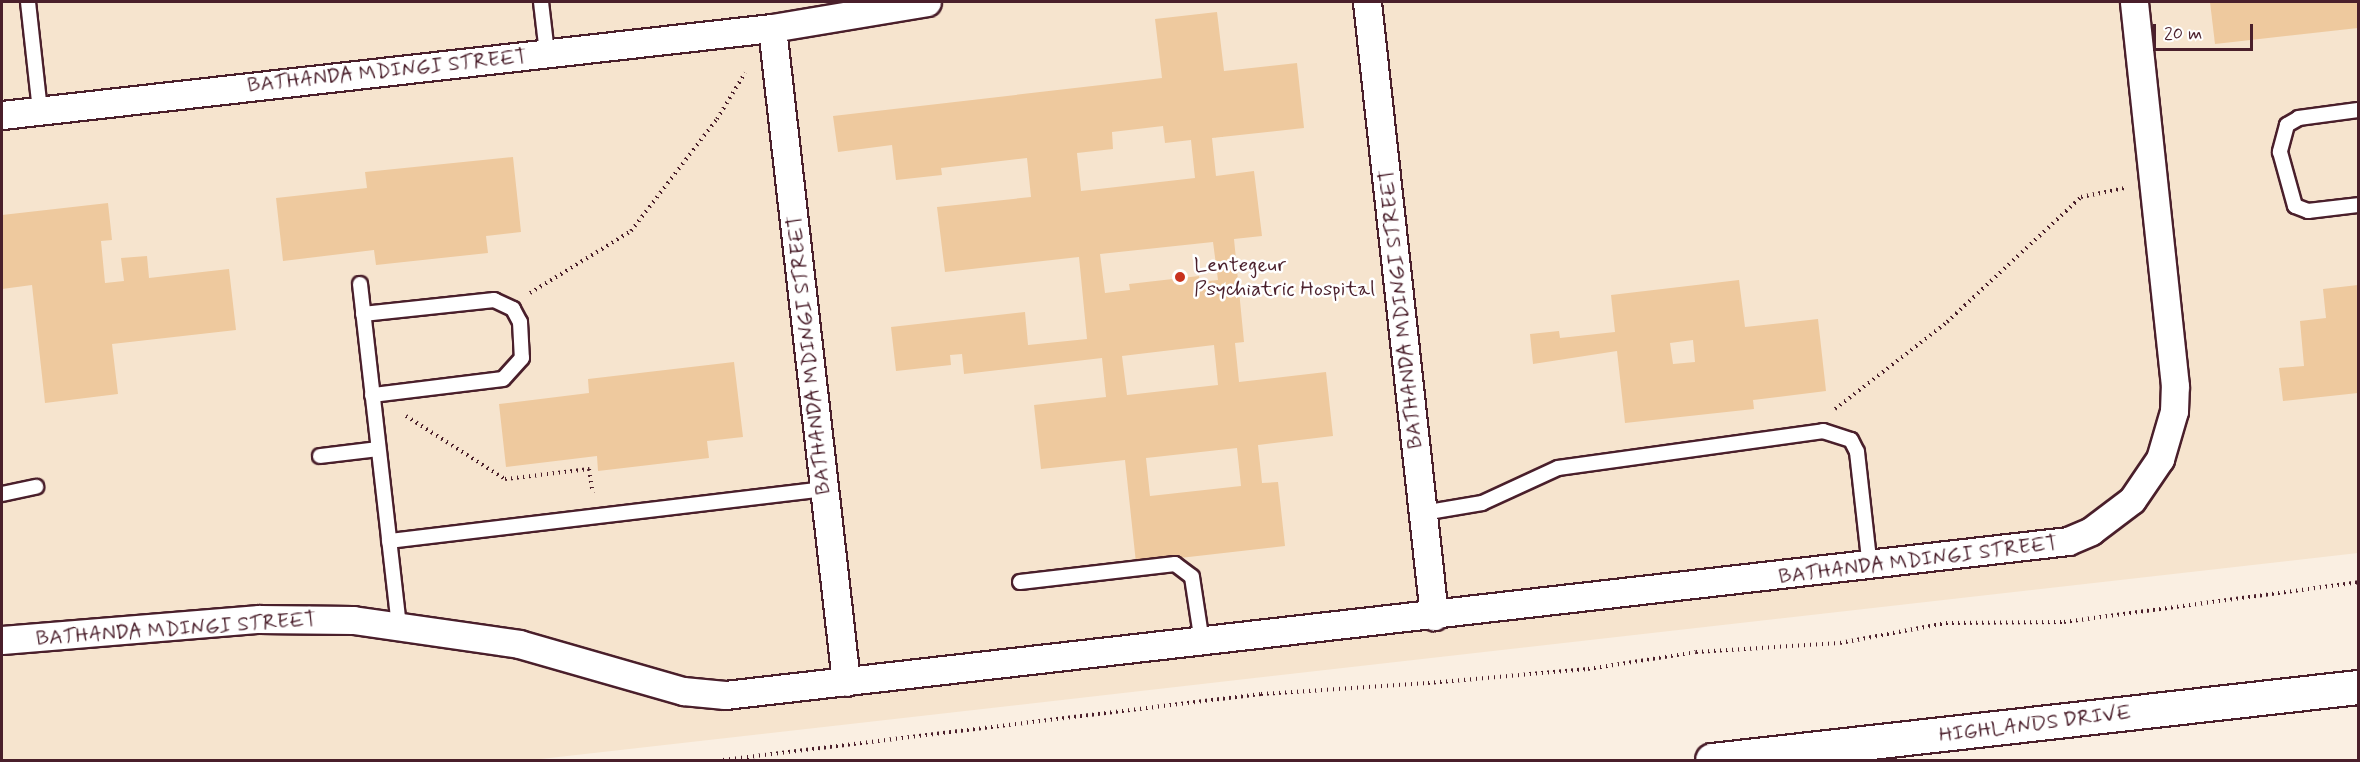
<!DOCTYPE html>
<style>
body{margin:0}
#map{position:relative;width:2360px;height:762px;overflow:hidden;background:#faefe2;font-family:Mynerve,sans-serif}
div>[style]{position:absolute}
[style*='--x']{left:calc(var(--x)*1px);top:calc(var(--y)*1px);width:calc(var(--w)*1px);rotate:calc(var(--a)*1deg)}
.built>*{inset:0;background:#f6e4ce}
.building>*{inset:0;background:#eec99e}
.path>*{height:4px;margin-top:-2px;transform-origin:0;background:repeating-linear-gradient(90deg,#4a1f2b 0 1.5px,transparent 0 6px)}
.roads{filter:drop-shadow(2px 0 #4a1f2b) drop-shadow(-2px 0 #4a1f2b) drop-shadow(0 2px #4a1f2b) drop-shadow(0 -2px #4a1f2b)}
.lane>*{height:14px;margin:-7px;padding:0 7px;transform-origin:7px;border-radius:7px;background:#fff}
.street>*{height:27px;margin:-13.5px;padding:0 13.5px;transform-origin:13.5px;border-radius:13.5px;background:#fff}
.secondary>*{height:33px;margin:-16.5px;padding:0 16.5px;transform-origin:16.5px;border-radius:16.5px;background:#fff}
.dots>*{width:16px;height:16px;translate:-50% -50%;box-sizing:border-box;border:3px solid #fff;border-radius:50%}
span{translate:-50% -50%;white-space:nowrap;text-align:center;line-height:1.15;-webkit-text-stroke:5px #fff;paint-order:stroke}
.street-label{font-size:21px;color:#4a1f2b}
.poi-label{font-size:21px;color:#4a1f2b}
.left{translate:0 -50%;text-align:left}
.frame{position:absolute;inset:0;border:3px solid #4a1f2b;pointer-events:none}
.scale{position:absolute;left:2153px;top:24px;width:100px;height:27px;box-sizing:border-box;border:3px solid #4a1f2b;border-top:0;padding-left:8px;font-size:18px;line-height:21px;white-space:nowrap;color:#4a1f2b;-webkit-text-stroke:4px #fff;paint-order:stroke}
</style>
<div id="map">
<div class="built">
<div style="clip-path:polygon(2px 2px,2358px 2px,2358px 553px,532px 760px,2px 760px)"></div>
</div>
<div class="building">
<div style="clip-path:polygon(2210px 2px,2358px 2px,2358px 28px,2215px 44px)"></div>
<div style="clip-path:polygon(evenodd,1217px 12px,1224px 71px,1297px 63px,1304px 128px,1212px 138px,1216px 176px,1254px 171px,1262px 236px,1234px 239px,1244px 342px,1235px 343px,1239px 382px,1326px 372px,1333px 436px,1258px 445px,1262px 483px,1278px 482px,1285px 546px,1136px 563px,1125px 460px,1041px 469px,1034px 405px,1106px 397px,1102px 358px,964px 374px,962px 354px,950px 355px,951px 365px,896px 371px,891px 327px,1025px 312px,1028px 345px,1087px 339px,1079px 257px,945px 272px,937px 207px,1031px 197px,1027px 158px,941px 168px,942px 175px,896px 180px,892px 145px,838px 152px,833px 116px,1162px 78px,1155px 19px,1217px 12px,1163px 126px,1165px 143px,1191px 140px,1195px 178px,1081px 191px,1077px 153px,1113px 149px,1112px 132px,1163px 126px,1217px 12px,1213px 242px,1218px 280px,1200px 282px,1199px 276px,1129px 284px,1130px 290px,1105px 293px,1100px 254px,1213px 242px,1217px 12px,1214px 345px,1218px 385px,1127px 395px,1122px 356px,1214px 345px,1217px 12px,1237px 448px,1241px 486px,1150px 496px,1146px 458px,1237px 448px)"></div>
<div style="clip-path:polygon(513px 157px,521px 232px,486px 236px,488px 253px,376px 265px,374px 250px,283px 261px,276px 198px,367px 188px,365px 172px)"></div>
<div style="clip-path:polygon(108px 203px,112px 240px,101px 241px,105px 283px,124px 281px,121px 258px,147px 256px,149px 278px,229px 269px,236px 330px,112px 344px,118px 394px,45px 403px,32px 285px,2px 289px,2px 215px)"></div>
<div style="clip-path:polygon(evenodd,1739px 280px,1745px 327px,1818px 319px,1826px 391px,1753px 400px,1754px 409px,1625px 423px,1617px 351px,1533px 364px,1530px 334px,1559px 331px,1560px 338px,1615px 332px,1611px 295px,1739px 280px,1693px 340px,1695px 362px,1673px 364px,1670px 343px,1693px 340px)"></div>
<div style="clip-path:polygon(2358px 285px,2358px 393px,2283px 401px,2279px 368px,2304px 366px,2300px 321px,2326px 318px,2323px 289px)"></div>
<div style="clip-path:polygon(734px 362px,743px 437px,707px 441px,709px 458px,598px 471px,597px 456px,506px 467px,499px 404px,589px 393px,588px 379px)"></div>
</div>
<div class="path">
<div style="--x:530;--y:293;--w:119;--a:-31.5"></div>
<div style="--x:631;--y:231;--w:141;--a:-52.5"></div>
<div style="--x:717;--y:119;--w:54;--a:-58.7"></div>
<div style="--x:1835;--y:409;--w:142;--a:-37.8"></div>
<div style="--x:1947;--y:322;--w:183;--a:-43"></div>
<div style="--x:2081;--y:197;--w:45;--a:-11.6"></div>
<div style="--x:406;--y:416;--w:117;--a:32.5"></div>
<div style="--x:505;--y:479;--w:85;--a:-6.8"></div>
<div style="--x:589;--y:469;--w:24;--a:81"></div>
<div style="--x:723;--y:760;--w:542;--a:-6.99"></div>
<div style="--x:1261;--y:694;--w:167;--a:-3.8"></div>
<div style="--x:1428;--y:683;--w:161;--a:-5"></div>
<div style="--x:1588;--y:669;--w:109;--a:-8.9"></div>
<div style="--x:1696;--y:652;--w:144;--a:-3.6"></div>
<div style="--x:1840;--y:643;--w:108;--a:-10.7"></div>
<div style="--x:1946;--y:623;--w:118;--a:-0.5"></div>
<div style="--x:2064;--y:622;--w:297;--a:-7.7"></div>
</div>
<div class="roads">
<div class="lane">
<div style="--x:28;--y:2;--w:110;--a:83.7"></div>
<div style="--x:541;--y:2;--w:51;--a:83.3"></div>
<div style="--x:2358;--y:110;--w:60;--a:172.3"></div>
<div style="--x:2299;--y:118;--w:14;--a:150"></div>
<div style="--x:2287;--y:125;--w:28;--a:105"></div>
<div style="--x:2280;--y:152;--w:56;--a:74.5"></div>
<div style="--x:2295;--y:206;--w:14;--a:21"></div>
<div style="--x:2308;--y:211;--w:50;--a:-6.8"></div>
<div style="--x:360;--y:284;--w:342;--a:83.5"></div>
<div style="--x:363;--y:314;--w:132;--a:-6.1"></div>
<div style="--x:494;--y:300;--w:21;--a:25"></div>
<div style="--x:513;--y:309;--w:15;--a:62"></div>
<div style="--x:520;--y:322;--w:36;--a:87"></div>
<div style="--x:522;--y:358;--w:28;--a:132"></div>
<div style="--x:503;--y:379;--w:132;--a:173"></div>
<div style="--x:320;--y:456;--w:58;--a:-6.9"></div>
<div style="--x:2;--y:494;--w:35;--a:-12"></div>
<div style="--x:1423;--y:513;--w:60;--a:-9.6"></div>
<div style="--x:1482;--y:503;--w:84;--a:-24.7"></div>
<div style="--x:1558;--y:468;--w:268;--a:-7.9"></div>
<div style="--x:1823;--y:431;--w:29;--a:18"></div>
<div style="--x:1851;--y:440;--w:13;--a:63"></div>
<div style="--x:1857;--y:452;--w:116;--a:83.6"></div>
<div style="--x:389;--y:541;--w:438;--a:-6.8"></div>
<div style="--x:1020;--y:582;--w:156;--a:-6.6"></div>
<div style="--x:1175;--y:564;--w:21;--a:37"></div>
<div style="--x:1192;--y:577;--w:66;--a:81.3"></div>
</div>
<div class="street">
<div style="--x:1367;--y:2;--w:618;--a:83.77"></div>
<div style="--x:772;--y:28;--w:658;--a:83.54"></div>
<div style="--x:2;--y:115;--w:775;--a:-6.45"></div>
<div style="--x:772;--y:28;--w:157;--a:-9.5"></div>
<div style="--x:2;--y:640;--w:258;--a:-4.7"></div>
<div style="--x:259;--y:619;--w:94;--a:0.6"></div>
<div style="--x:353;--y:620;--w:168;--a:8.2"></div>
<div style="--x:519;--y:644;--w:171;--a:16"></div>
<div style="--x:683;--y:691;--w:42;--a:5.4"></div>
<div style="--x:725;--y:695;--w:1352;--a:-6.54"></div>
<div style="--x:2068;--y:541;--w:25;--a:-23"></div>
<div style="--x:2091;--y:531;--w:51;--a:-37.1"></div>
<div style="--x:2132;--y:500;--w:50;--a:-55.7"></div>
<div style="--x:2160;--y:459;--w:50;--a:-73.7"></div>
<div style="--x:2174;--y:411;--w:25;--a:-88"></div>
<div style="--x:2175;--y:386;--w:386;--a:-96.1"></div>
</div>
<div class="secondary">
<div style="--x:1712;--y:760;--w:650;--a:-6.45"></div>
</div>
</div>
<div class="dots">
<div style="left:1180px;top:277px;background:#c8321e"></div>
</div>
<div class="street-label">
<span style="left:387px;top:71px;rotate:-6deg">BATHANDA MDINGI STREET</span>
<span style="left:1401px;top:309px;rotate:-96deg">BATHANDA MDINGI STREET</span>
<span style="left:809px;top:355px;rotate:-96deg">BATHANDA MDINGI STREET</span>
<span style="left:1918px;top:560px;rotate:-7deg">BATHANDA MDINGI STREET</span>
<span style="left:176px;top:629px;rotate:-4deg">BATHANDA MDINGI STREET</span>
<span style="left:2035px;top:724px;rotate:-7deg">HIGHLANDS DRIVE</span>
</div>
<div class="poi-label">
<span class="left" style="left:1194px;top:277px">Lentegeur<br>Psychiatric Hospital</span>
</div>
<div class="frame"></div>
<div class="scale">20 m</div>
</div>
